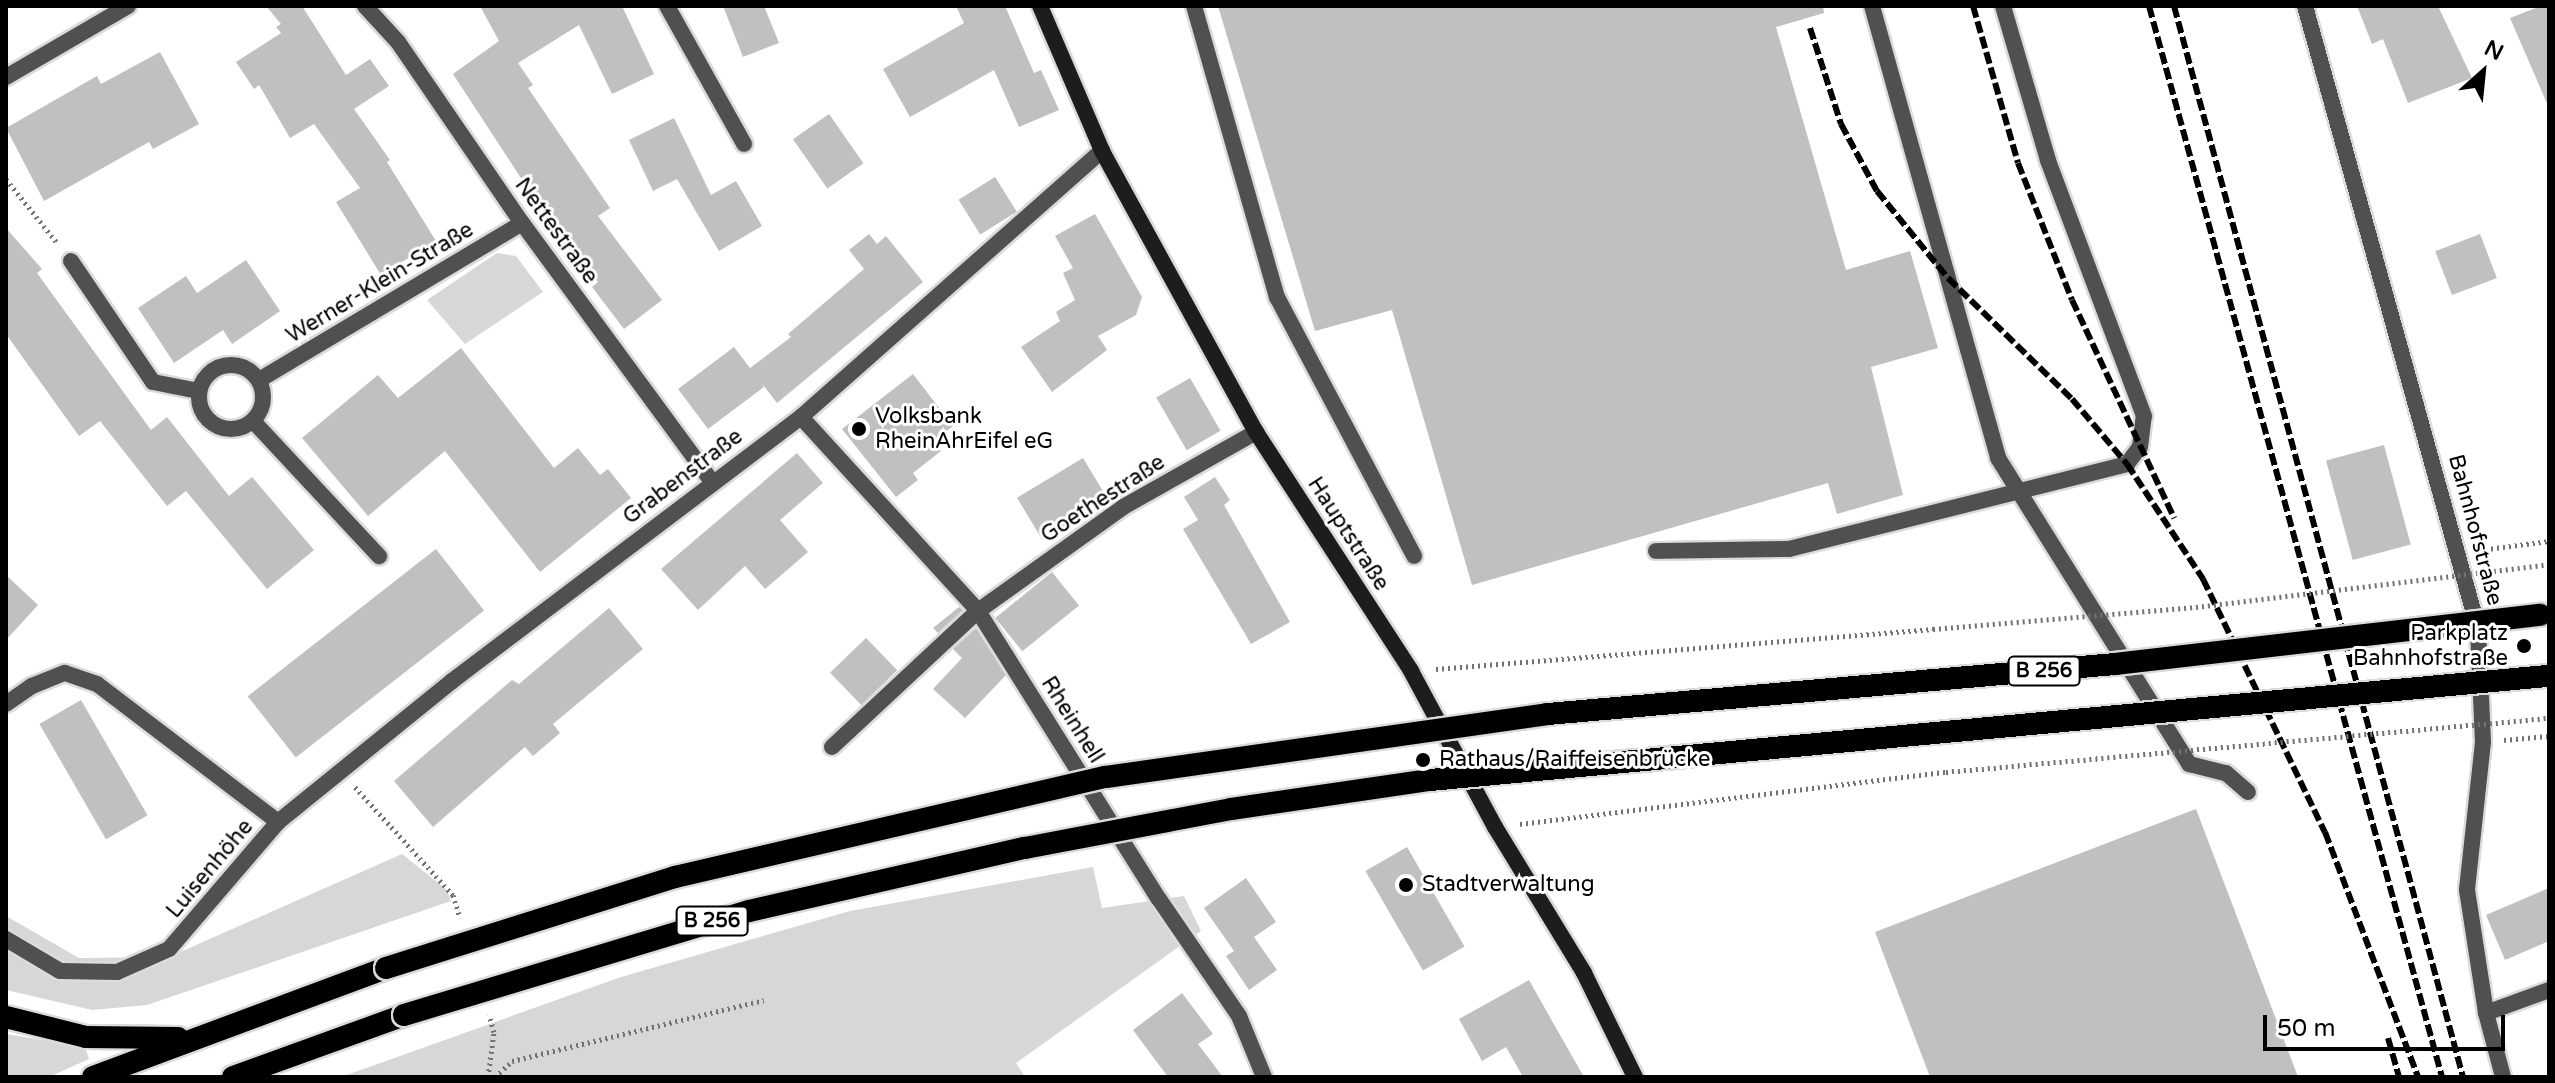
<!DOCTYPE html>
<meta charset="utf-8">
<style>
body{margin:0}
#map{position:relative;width:2555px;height:1083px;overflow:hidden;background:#fff;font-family:"Varela Round",sans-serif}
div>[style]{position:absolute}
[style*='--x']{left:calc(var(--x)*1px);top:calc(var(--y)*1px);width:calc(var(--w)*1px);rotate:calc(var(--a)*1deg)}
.green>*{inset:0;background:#d7d7d7}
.building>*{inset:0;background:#c0c0c0;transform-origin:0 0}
.path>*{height:5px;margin-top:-2.5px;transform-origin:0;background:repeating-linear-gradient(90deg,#727272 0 2px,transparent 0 6px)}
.roads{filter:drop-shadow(2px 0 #dbdbdb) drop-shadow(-2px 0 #dbdbdb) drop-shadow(0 2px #dbdbdb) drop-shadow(0 -2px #dbdbdb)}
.service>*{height:16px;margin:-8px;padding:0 8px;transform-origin:8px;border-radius:8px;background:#505050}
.minor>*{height:16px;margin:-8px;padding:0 8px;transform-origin:8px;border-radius:8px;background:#505050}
.minor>.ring{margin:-8px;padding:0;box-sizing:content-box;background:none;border:16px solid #505050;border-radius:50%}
.secondary>*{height:16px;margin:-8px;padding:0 8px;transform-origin:8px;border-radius:8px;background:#1d1d1d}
.trunk>*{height:22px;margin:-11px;padding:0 11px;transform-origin:11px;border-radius:11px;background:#000}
.rail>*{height:6px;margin-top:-3px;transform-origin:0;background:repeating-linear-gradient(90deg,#000 0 12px,transparent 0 16px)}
.path-bridge>*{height:5px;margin-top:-2.5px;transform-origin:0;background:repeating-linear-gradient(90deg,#727272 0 2px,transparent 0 6px)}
.bridges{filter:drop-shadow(2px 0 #dbdbdb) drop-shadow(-2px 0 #dbdbdb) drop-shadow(0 2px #dbdbdb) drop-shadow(0 -2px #dbdbdb)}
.trunk-bridge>*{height:22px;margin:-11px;padding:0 11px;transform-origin:11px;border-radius:11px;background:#000}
.dots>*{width:22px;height:22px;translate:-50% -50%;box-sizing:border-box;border:4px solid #fff;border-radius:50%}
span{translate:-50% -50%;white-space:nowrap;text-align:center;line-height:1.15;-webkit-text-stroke:6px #fff;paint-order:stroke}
.shield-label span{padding:2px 6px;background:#fff;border:2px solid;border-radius:6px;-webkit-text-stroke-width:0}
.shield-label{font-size:20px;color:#000;font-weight:700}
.street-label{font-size:22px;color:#000}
.poi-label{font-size:22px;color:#000}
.left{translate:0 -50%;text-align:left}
.right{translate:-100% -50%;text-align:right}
.frame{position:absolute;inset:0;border:8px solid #000;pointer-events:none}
.north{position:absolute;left:2443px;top:32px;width:80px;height:80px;-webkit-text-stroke:6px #fff;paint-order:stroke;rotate:27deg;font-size:22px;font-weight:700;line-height:32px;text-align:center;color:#000}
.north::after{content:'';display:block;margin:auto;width:28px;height:36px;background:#000;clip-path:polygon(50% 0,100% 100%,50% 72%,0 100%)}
.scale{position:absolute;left:2263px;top:1015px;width:242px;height:36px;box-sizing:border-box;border:4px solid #000;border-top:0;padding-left:10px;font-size:24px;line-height:28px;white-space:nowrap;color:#000;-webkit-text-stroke:6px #fff;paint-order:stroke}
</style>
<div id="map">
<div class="green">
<div style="clip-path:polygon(497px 253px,516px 256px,543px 292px,465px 344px,427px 300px)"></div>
<div style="clip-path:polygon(402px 854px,447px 890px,451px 901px,147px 1005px,92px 1010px,6px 990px,6px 916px,79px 958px,169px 957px)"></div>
<div style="clip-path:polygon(1093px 867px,1102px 908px,1184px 896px,1201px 931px,1016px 1063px,1025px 1077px,341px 1077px,621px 977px,850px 911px)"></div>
<div style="clip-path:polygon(6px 1034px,85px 1047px,89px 1059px,49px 1077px,6px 1077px)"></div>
</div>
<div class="building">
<div style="clip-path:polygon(266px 6px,302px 6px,346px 75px,370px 59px,389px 86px,354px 109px,390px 160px,387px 162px,436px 241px,381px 275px,336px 202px,360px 188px,314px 124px,290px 138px,259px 85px,254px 89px,236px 62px,281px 33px,276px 27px,281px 24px)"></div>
<div style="clip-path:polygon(480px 6px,622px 6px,654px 74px,612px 94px,579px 25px,518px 63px,533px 85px,528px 88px,610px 208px,598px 216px,662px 300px,624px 329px,592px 287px,598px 282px,562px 241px,453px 74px,499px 41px)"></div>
<div style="clip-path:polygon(723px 6px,764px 6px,779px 43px,743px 57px)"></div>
<div style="clip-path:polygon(956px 6px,1005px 6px,1034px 73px,1041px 70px,1059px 110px,1019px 127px,994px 70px,910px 117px,883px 69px,964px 23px)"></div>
<div style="clip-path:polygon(1218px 6px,1823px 6px,1824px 13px,1776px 27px,1846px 270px,1910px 251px,1938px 348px,1871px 367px,1903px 495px,1837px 514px,1828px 483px,1472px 585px,1392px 310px,1315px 331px)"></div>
<div style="clip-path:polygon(2357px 6px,2438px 6px,2472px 78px,2408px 103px,2383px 39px,2372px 44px)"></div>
<div style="clip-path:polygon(2541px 6px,2549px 6px,2549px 108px,2510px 18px)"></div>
<div style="clip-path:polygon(160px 52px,199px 124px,153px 149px,149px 142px,44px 201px,6px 128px,97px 76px,101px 84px)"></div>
<div style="left:829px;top:114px;width:60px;height:44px;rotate:55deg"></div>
<div style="clip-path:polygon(674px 118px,711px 195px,736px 181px,762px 226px,719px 251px,677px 179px,653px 191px,629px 140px)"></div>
<div style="left:995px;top:177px;width:41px;height:43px;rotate:58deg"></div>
<div style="clip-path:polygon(1095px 214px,1142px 297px,1136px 315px,1098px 336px,1107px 350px,1052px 392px,1021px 347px,1060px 321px,1056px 312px,1075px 300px,1063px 273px,1073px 268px,1055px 236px)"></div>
<div style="clip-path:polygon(6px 228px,42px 269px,37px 273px,151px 430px,167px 417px,229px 496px,252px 477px,314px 550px,267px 589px,186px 491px,167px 506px,100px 421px,79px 436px,6px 334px)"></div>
<div style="clip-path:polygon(869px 234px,877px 244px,886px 236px,923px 282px,777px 403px,760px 381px,764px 387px,708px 429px,678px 389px,734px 347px,750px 368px,791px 337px,788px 334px,864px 269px,849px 250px)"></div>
<div style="left:2480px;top:234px;width:47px;height:48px;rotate:69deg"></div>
<div style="clip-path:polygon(246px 260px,280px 311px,232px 344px,223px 330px,174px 363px,138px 308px,186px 276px,197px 293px)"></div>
<div style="clip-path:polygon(461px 348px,554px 468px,578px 448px,600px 475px,608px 469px,631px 498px,540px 572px,445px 451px,368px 516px,302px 438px,378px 375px,398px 398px)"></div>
<div style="clip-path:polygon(913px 374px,953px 426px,934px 441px,941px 451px,913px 473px,918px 480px,896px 497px,842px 429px)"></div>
<div style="left:1190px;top:378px;width:61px;height:39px;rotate:60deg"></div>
<div style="left:2384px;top:445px;width:103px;height:60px;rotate:75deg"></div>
<div style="clip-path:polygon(797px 453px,823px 483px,780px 520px,808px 552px,765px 589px,745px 566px,698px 610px,661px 569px)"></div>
<div style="left:1083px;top:458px;width:49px;height:77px;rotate:59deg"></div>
<div style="clip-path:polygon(1215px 477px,1230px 500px,1224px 505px,1290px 622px,1251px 644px,1183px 529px,1198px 520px,1184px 497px)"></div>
<div style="left:436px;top:549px;width:78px;height:239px;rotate:52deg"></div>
<div style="left:1052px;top:572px;width:43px;height:73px;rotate:51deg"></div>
<div style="clip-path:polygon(6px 575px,38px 605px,6px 640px)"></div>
<div style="clip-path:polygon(959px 607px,963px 610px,938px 633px,933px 628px)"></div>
<div style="clip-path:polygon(609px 608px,643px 649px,553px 724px,560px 733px,533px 756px,525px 747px,433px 827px,394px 781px,512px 680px,519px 684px)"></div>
<div style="clip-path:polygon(976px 628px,1006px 675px,965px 718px,933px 689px,962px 658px,953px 649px)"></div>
<div style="left:866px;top:638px;width:45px;height:50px;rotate:46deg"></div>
<div style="left:81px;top:700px;width:133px;height:48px;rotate:60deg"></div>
<div style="clip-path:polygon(2196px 809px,2298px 1077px,1930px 1077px,1875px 932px)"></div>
<div style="left:1407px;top:847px;width:115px;height:48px;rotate:60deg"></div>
<div style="clip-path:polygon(1246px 878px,1276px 922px,1254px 937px,1277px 970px,1249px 990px,1226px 956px,1234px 951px,1204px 908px)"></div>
<div style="clip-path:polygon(2549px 888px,2549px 941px,2505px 960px,2486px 915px)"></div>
<div style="clip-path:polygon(1529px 980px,1556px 1028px,1584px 1077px,1523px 1077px,1506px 1047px,1482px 1061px,1459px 1019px)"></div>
<div style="clip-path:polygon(1182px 993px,1213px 1034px,1198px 1044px,1223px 1077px,1168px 1077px,1133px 1030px)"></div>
</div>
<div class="path">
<div style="--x:6;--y:179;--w:83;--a:51.3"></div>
<div style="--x:2479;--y:550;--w:71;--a:-7.3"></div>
<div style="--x:1436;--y:669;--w:499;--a:-4.6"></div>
<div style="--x:2504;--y:740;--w:45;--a:-5.1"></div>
<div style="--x:355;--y:787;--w:146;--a:47.8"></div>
<div style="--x:453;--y:895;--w:24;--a:73"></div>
<div style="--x:1520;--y:824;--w:429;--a:-7"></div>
<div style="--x:488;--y:1077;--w:45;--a:-82.4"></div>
<div style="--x:494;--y:1032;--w:18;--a:-106"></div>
<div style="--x:495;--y:1077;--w:23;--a:-43"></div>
<div style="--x:512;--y:1061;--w:259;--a:-13.6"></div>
</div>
<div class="roads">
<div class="service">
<div style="--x:1194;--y:6;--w:303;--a:74.1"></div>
<div style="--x:1277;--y:297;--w:293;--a:62.1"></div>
<div style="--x:1872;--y:6;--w:469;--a:74.4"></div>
<div style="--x:1998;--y:458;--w:361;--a:58"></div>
<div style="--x:2189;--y:764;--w:38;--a:14"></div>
<div style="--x:2226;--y:773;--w:29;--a:41"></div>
<div style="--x:253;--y:421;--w:185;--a:47"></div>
<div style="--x:1656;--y:551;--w:133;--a:-0.9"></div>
<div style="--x:1789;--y:549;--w:349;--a:-14.1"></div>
<div style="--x:2127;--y:464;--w:21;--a:-53"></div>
<div style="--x:2140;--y:447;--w:31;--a:-83"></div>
<div style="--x:2144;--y:416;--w:273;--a:-110.6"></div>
<div style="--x:2048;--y:160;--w:160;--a:-106.3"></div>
<div style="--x:6;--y:704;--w:32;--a:-35"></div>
<div style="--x:32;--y:686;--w:35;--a:-22"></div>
<div style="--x:65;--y:673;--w:34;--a:19"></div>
<div style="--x:97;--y:684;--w:228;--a:37.3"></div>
<div style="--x:278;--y:822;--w:167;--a:130.6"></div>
<div style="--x:169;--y:949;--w:57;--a:156.1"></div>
<div style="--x:117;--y:972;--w:57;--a:-179"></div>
<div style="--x:60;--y:971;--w:63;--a:-149.3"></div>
<div style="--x:832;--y:747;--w:200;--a:-43"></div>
</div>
<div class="minor">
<div style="--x:365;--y:6;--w:49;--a:47.5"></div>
<div style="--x:398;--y:42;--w:219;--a:55.6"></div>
<div style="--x:522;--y:223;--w:321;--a:53.7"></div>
<div style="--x:667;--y:6;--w:158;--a:60.8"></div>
<div style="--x:2305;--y:6;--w:646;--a:74.46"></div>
<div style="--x:2478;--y:628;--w:114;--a:87.5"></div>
<div style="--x:2483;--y:742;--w:149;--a:96.2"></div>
<div style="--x:2467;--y:890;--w:124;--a:81.2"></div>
<div style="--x:2486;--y:1013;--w:66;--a:75.1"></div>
<div style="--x:6;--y:77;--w:141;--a:-30.2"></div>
<div style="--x:71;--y:261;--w:146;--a:55.9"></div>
<div style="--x:153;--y:382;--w:47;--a:11.1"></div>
<div class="ring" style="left:199px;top:365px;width:48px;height:48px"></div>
<div style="--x:259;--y:380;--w:306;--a:-30.8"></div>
<div style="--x:801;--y:417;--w:263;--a:47.6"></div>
<div style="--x:978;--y:611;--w:340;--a:57.9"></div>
<div style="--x:1159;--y:899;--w:142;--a:55.6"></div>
<div style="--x:1239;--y:1016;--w:66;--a:67.7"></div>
<div style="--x:978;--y:611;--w:178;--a:-35.6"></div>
<div style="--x:1123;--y:507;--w:153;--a:-29.4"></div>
<div style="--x:278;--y:822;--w:224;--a:-39"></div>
<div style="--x:452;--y:681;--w:438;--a:-37.1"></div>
<div style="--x:801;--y:417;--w:402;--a:-41.5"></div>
<div style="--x:2486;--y:1013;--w:67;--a:-20.1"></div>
</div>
<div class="secondary">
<div style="--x:1040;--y:6;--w:158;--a:66.8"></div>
<div style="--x:1102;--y:151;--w:320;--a:61.3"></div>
<div style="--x:1256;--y:432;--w:285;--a:57"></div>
<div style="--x:1411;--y:671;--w:177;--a:61.7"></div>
<div style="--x:1495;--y:827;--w:171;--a:58.6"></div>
<div style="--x:1584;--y:973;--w:116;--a:63.9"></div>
</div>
<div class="trunk">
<div style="--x:6;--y:1017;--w:82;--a:14"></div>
<div style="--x:86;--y:1037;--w:92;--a:0.6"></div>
<div style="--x:93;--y:1077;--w:313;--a:-20.4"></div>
<div style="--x:233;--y:1077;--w:182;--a:-19.9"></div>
</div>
</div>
<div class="rail">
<div style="--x:1973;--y:6;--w:163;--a:74"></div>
<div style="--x:2018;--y:163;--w:147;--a:68.5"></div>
<div style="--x:2072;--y:300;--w:241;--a:64.9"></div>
<div style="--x:2149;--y:6;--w:1110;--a:74.7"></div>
<div style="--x:2174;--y:6;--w:1109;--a:74.9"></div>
<div style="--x:1810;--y:28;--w:101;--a:72.1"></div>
<div style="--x:1841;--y:124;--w:76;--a:61.8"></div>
<div style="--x:1877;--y:191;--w:112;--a:50.8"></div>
<div style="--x:1948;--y:278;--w:173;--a:44.3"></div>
<div style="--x:2072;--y:399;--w:85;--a:49.8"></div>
<div style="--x:2127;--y:464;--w:138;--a:56.5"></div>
<div style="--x:2203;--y:579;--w:281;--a:64.3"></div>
<div style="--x:2325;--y:832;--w:262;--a:69.2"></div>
<div style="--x:2388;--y:1038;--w:41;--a:74.2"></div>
</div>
<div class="path-bridge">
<div style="--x:1933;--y:629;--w:264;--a:-4.8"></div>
<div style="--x:2196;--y:607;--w:356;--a:-6.9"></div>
<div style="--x:1946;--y:772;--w:605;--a:-5.12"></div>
</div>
<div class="bridges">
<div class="trunk-bridge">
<div style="--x:386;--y:968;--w:303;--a:-17.5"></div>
<div style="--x:675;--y:877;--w:442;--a:-13.1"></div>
<div style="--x:1106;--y:777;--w:446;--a:-8.1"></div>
<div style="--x:1548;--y:714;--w:569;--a:-5.04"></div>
<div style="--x:2115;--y:664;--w:428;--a:-6.6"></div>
<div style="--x:404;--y:1015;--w:360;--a:-16.8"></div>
<div style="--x:749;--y:911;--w:283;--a:-12.9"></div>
<div style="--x:1025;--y:848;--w:210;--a:-10.7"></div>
<div style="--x:1231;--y:809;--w:201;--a:-8.3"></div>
<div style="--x:1430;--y:780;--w:1121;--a:-5.32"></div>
</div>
</div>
<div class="dots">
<div style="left:859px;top:429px;background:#000"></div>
<div style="left:2524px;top:646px;background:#000"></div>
<div style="left:1423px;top:760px;background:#000"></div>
<div style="left:1406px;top:885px;background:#000"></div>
</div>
<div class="shield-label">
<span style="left:2044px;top:671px">B 256</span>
<span style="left:712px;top:921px">B 256</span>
</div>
<div class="street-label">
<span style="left:556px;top:231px;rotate:54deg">Nettestraße</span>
<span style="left:380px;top:283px;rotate:-31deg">Werner-Klein-Straße</span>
<span style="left:683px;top:477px;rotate:-37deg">Grabenstraße</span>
<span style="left:1103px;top:499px;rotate:-33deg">Goethestraße</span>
<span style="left:2475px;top:530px;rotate:75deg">Bahnhofstraße</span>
<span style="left:1348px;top:534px;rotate:57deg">Hauptstraße</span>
<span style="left:1072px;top:720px;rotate:58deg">Rheinhell</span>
<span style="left:210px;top:869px;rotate:-50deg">Luisenhöhe</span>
</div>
<div class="poi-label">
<span class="left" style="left:875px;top:429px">Volksbank<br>RheinAhrEifel eG</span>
<span class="right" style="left:2508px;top:646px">Parkplatz<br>Bahnhofstraße</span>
<span class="left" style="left:1439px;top:760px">Rathaus/Raiffeisenbrücke</span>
<span class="left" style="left:1422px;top:885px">Stadtverwaltung</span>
</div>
<div class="frame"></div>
<div class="north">N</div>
<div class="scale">50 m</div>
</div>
